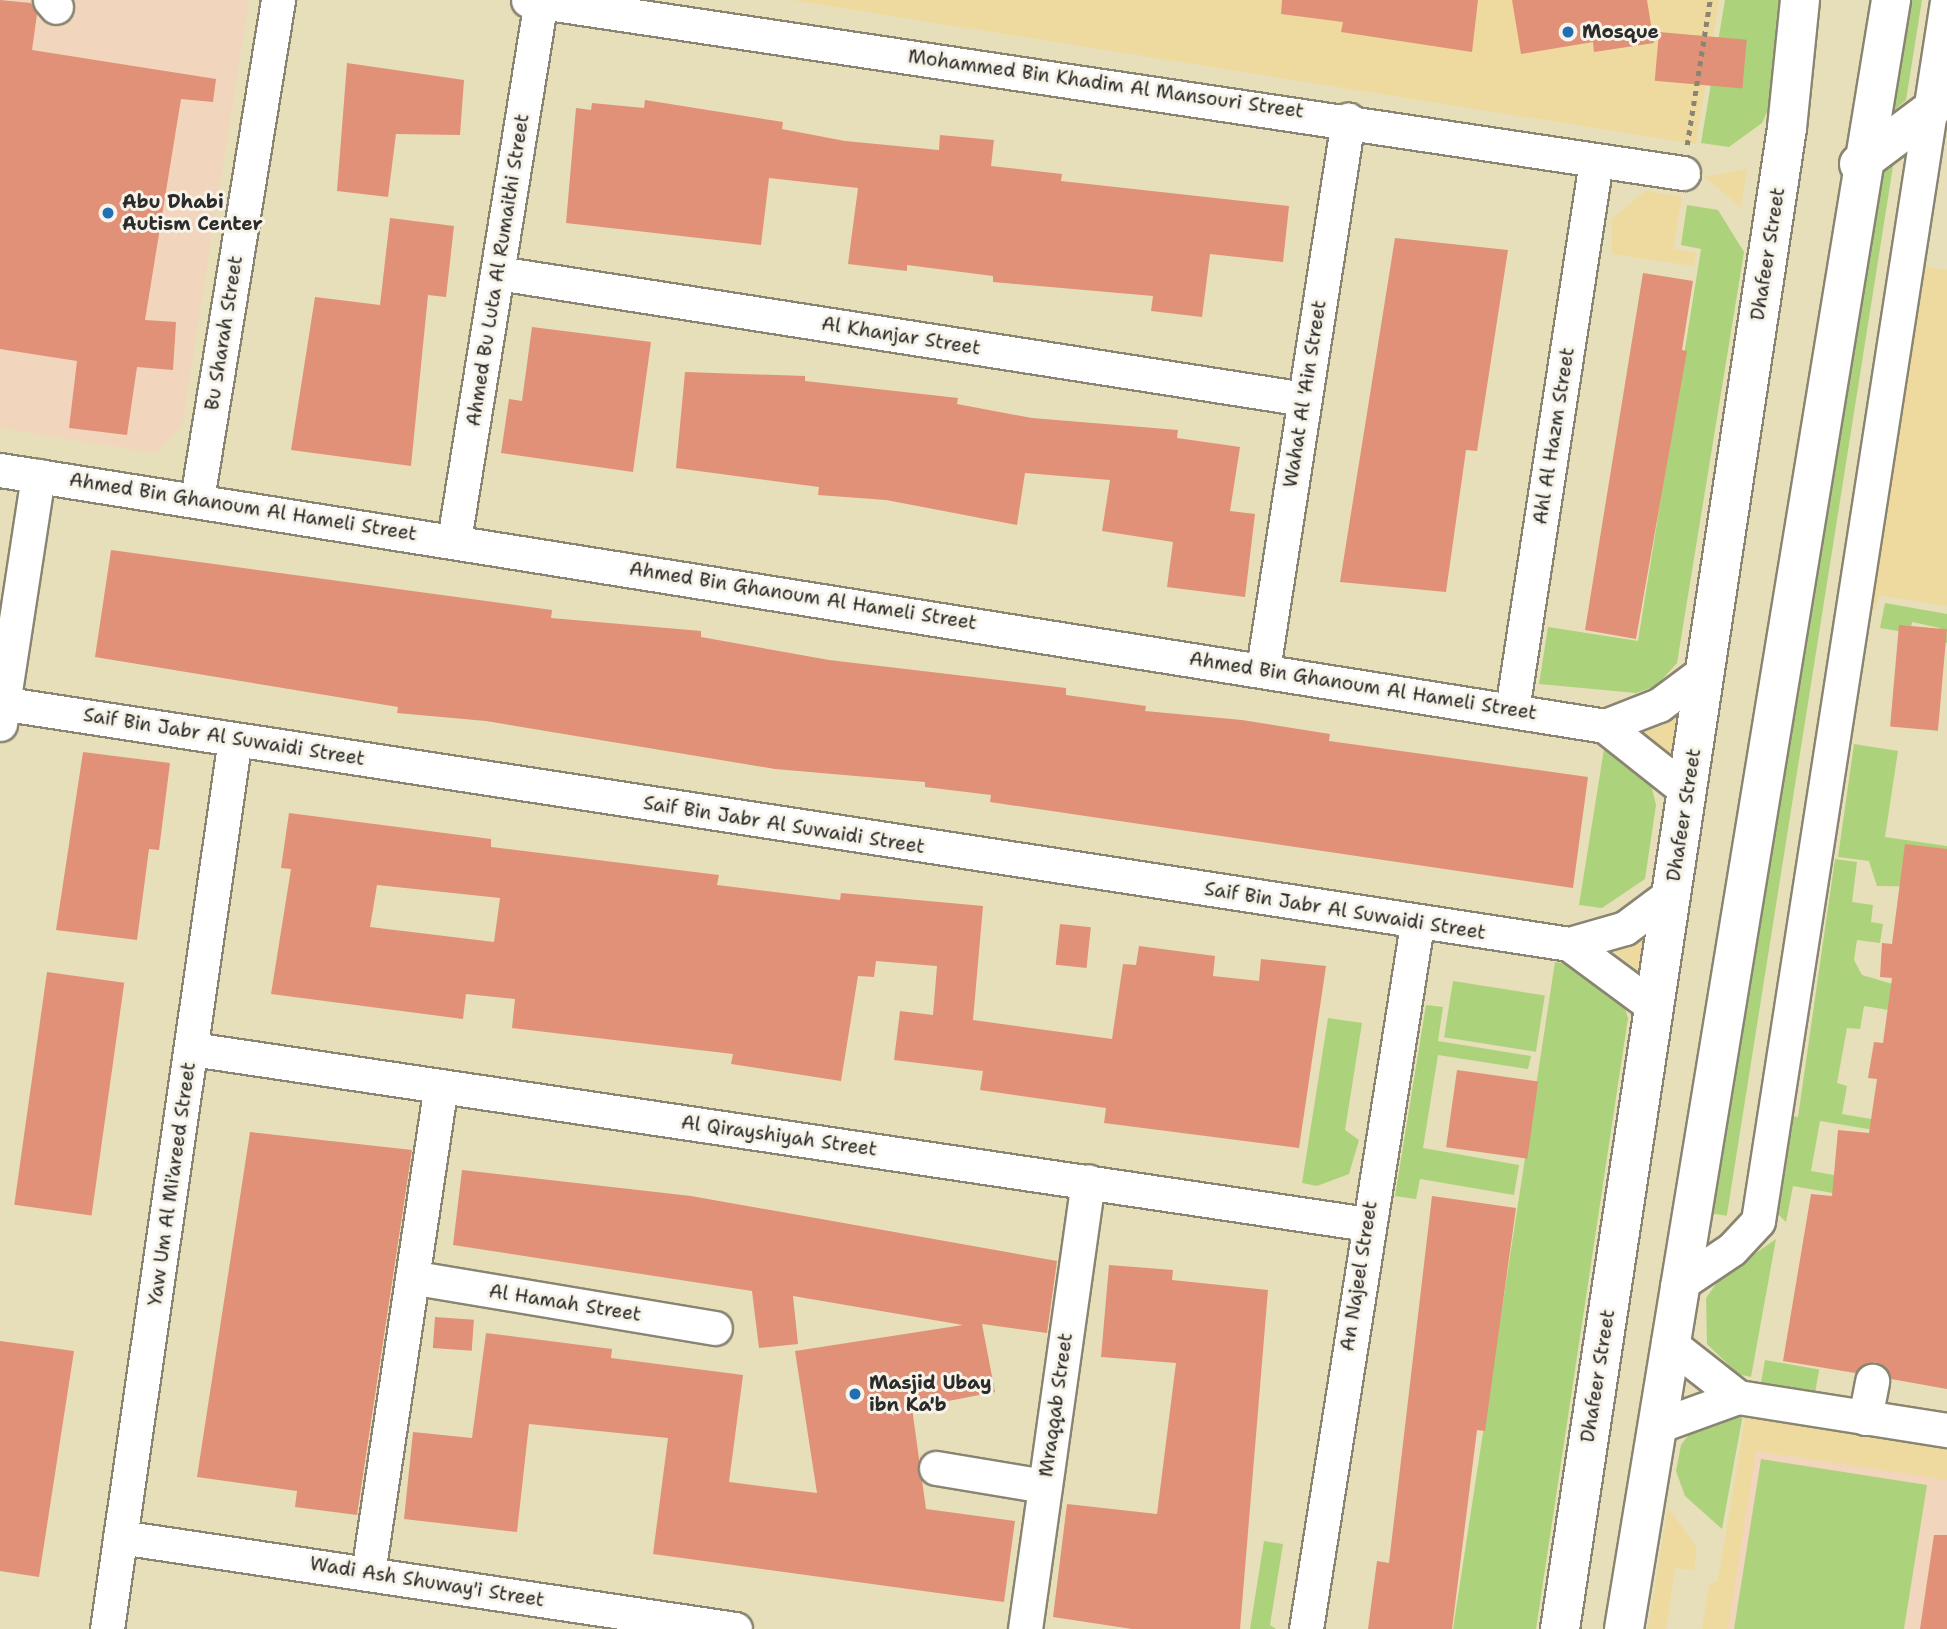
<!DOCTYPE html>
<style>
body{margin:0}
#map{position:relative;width:1947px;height:1629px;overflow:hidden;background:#e7dfb9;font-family:"Shantell Sans",sans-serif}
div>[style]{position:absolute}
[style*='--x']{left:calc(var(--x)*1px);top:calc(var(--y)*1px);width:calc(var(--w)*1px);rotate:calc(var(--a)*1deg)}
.built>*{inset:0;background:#f1d5bc}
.green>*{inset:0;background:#add27c;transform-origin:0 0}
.sand>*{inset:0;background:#eeda9e}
.building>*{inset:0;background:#e19177;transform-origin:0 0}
.path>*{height:4.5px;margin-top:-2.25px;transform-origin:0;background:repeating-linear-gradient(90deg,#898572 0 5px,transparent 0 10px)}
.roads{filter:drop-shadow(2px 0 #898572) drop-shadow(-2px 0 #898572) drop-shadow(0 2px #898572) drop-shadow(0 -2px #898572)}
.minor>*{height:33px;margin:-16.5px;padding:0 16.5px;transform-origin:16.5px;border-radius:16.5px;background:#fff}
.major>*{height:38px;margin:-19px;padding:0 19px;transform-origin:19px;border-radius:19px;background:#fff}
.dots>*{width:19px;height:19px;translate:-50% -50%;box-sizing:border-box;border:4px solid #f7f3e8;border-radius:50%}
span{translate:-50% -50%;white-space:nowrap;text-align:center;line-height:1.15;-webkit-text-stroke:6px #f7f3e8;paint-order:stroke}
.poi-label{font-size:19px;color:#2b2b2b;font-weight:700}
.left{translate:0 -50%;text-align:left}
.street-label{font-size:19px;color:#2b2b2b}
</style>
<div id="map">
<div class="built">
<div style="clip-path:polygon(0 0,249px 0,182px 425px,156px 453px,0 428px)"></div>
<div style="clip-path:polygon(1755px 1451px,1947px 1480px,1947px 1629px,1728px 1629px)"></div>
</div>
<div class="green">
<div style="clip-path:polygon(1725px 0,1786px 0,1772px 101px,1762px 123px,1729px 147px,1701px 143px)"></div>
<div style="clip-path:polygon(1901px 0,1922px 0,1906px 100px,1883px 120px)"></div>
<div style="left:1894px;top:160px;width:1069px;height:23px;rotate:99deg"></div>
<div style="clip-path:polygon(1687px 205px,1718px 210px,1744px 252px,1677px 663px,1656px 686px,1636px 693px,1539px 684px,1548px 627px,1638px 641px,1701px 249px,1681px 245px)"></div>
<div style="clip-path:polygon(1885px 603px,1947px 614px,1947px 643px,1938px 642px,1940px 628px,1912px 622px,1910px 633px,1880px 628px)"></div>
<div style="clip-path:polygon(1605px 743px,1649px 776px,1656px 805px,1645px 879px,1602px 908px,1579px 905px)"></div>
<div style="clip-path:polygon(1854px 744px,1898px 751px,1885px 837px,1947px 846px,1947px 887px,1877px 886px,1869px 861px,1838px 857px)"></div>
<div style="clip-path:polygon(1835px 859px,1857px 862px,1852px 902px,1873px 905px,1871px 922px,1883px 924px,1880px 943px,1857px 940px,1854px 960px,1862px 975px,1913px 990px,1895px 1011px,1864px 1006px,1860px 1029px,1847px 1028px,1837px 1083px,1847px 1086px,1842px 1114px,1894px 1123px,1892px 1133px,1820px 1121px,1811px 1171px,1885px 1184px,1872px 1200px,1793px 1186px,1786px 1222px,1774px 1210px,1788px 1116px,1798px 1117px)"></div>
<div style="clip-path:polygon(1555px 962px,1582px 966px,1617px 986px,1628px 1018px,1536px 1629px,1453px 1629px)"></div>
<div style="left:1453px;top:981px;width:93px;height:57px;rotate:9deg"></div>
<div style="clip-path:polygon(1426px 1005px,1443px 1007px,1438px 1041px,1531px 1056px,1528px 1069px,1438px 1055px,1423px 1148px,1519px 1165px,1514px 1195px,1420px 1179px,1416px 1199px,1395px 1196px)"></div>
<div style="clip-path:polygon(1328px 1018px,1362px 1023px,1345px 1130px,1359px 1140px,1349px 1174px,1317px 1186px,1302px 1183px)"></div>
<div style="clip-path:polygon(1776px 1239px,1751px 1377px,1738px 1374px,1707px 1344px,1706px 1298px,1720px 1278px)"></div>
<div style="left:1765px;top:1360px;width:55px;height:25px;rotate:10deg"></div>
<div style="clip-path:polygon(1743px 1414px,1722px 1529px,1685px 1496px,1676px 1471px,1681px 1445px,1694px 1428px)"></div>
<div style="clip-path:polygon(1761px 1459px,1927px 1485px,1904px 1629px,1734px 1629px)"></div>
<div style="clip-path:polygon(1264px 1541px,1283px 1544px,1270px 1625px,1276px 1629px,1250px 1629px)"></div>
</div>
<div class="sand">
<div style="clip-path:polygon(792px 0,1719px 0,1696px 144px)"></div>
<div style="clip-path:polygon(1747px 169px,1741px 207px,1704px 177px)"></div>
<div style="clip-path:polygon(1645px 191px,1682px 197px,1673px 249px,1696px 253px,1694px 266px,1612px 254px,1612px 219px)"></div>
<div style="clip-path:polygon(1916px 265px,1947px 270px,1947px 606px,1879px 595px,1876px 610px,1862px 608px)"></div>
<div style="clip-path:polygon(1680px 700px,1671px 762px,1636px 727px)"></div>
<div style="clip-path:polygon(1647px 916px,1642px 973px,1596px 938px)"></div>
<div style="clip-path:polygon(1746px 1412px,1947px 1445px,1947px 1480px,1756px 1451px,1728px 1629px,1702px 1629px,1709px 1585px,1718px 1580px)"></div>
<div style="clip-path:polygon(1668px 1507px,1697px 1548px,1694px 1570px,1675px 1568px,1666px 1629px,1648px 1629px)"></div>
</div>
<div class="building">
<div style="clip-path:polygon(0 0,31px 3px,37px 14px,32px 50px,216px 79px,213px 102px,181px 99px,145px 320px,176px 322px,173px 370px,137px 367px,127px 435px,69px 428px,77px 361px,0 349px)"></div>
<div style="clip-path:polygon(1282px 0,1478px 0,1472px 52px,1341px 32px,1343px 22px,1281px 14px)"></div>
<div style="clip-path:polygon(1512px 0,1647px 0,1654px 43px,1594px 52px,1593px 42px,1521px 54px)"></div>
<div style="left:1659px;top:32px;width:88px;height:49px;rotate:5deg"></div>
<div style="clip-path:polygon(347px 63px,464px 80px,460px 135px,396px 134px,388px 197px,337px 191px)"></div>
<div style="clip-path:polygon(645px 100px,783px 122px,782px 129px,845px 141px,939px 150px,940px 135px,994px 140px,991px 166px,1062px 174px,1061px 181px,1289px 206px,1283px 262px,1210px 254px,1202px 317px,1151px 311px,1153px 296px,993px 282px,993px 276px,907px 265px,907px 271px,848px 264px,858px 188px,769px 178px,761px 245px,566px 223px,576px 108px,591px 110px,592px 103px,644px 108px)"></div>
<div style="clip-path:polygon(390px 218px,454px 226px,446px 297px,428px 295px,411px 466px,291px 450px,315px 297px,380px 305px)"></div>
<div style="clip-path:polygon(1395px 238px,1508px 250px,1477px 451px,1466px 450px,1446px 592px,1340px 582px)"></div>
<div style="clip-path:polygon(1643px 273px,1693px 281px,1682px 350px,1687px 351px,1636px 639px,1585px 630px)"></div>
<div style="clip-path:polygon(532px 327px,651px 342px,633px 472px,501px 453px,509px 399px,522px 401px)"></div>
<div style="clip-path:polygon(685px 372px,805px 376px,805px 381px,958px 398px,957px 404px,1032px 418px,1178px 430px,1177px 438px,1240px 447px,1230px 511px,1255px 514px,1245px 597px,1167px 587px,1173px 542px,1102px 531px,1110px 480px,1025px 473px,1017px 525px,886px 500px,818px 495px,819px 487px,676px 468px)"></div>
<div style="clip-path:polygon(111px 550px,552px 610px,551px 618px,701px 631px,701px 637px,829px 660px,1066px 688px,1066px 695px,1146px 706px,1145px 711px,1242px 720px,1330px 734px,1329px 741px,1588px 777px,1573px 888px,990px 802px,991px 795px,925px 787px,925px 782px,775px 769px,486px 721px,397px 713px,398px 707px,95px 657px)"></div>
<div style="left:1899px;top:625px;width:48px;height:102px;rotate:5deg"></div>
<div style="clip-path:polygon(83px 752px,170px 763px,159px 850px,149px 849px,137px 940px,56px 930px)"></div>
<div style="clip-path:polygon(evenodd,289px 813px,491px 839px,491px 847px,719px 875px,717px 885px,840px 900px,841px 893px,983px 906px,973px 1020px,1112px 1039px,1123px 964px,1136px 965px,1139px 946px,1215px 956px,1213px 976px,1259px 981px,1261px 959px,1326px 966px,1299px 1148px,1104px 1123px,1106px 1108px,980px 1090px,983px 1071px,894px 1060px,900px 1011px,933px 1015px,937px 966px,876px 961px,874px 977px,858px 976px,841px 1081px,731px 1064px,733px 1054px,512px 1028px,515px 999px,466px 994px,463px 1019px,271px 994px,291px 869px,281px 868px,289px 813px,377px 885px,500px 898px,494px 942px,370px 927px,377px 885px)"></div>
<div style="clip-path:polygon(1905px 844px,1947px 849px,1947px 1389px,1891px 1379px,1875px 1362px,1855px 1373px,1783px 1361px,1811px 1194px,1832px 1196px,1838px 1130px,1869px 1133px,1877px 1079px,1868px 1078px,1874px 1042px,1883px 1043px,1892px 978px,1880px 977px,1882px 943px,1892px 944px)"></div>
<div style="left:1060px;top:924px;width:31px;height:41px;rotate:6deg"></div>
<div style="left:47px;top:972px;width:78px;height:235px;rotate:8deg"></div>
<div style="left:1457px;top:1070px;width:82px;height:78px;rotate:8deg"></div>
<div style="clip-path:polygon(250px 1132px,412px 1150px,357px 1515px,295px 1507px,297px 1491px,197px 1477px)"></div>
<div style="clip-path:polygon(462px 1170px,691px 1196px,1057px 1261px,1047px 1333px,982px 1324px,995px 1392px,912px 1408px,926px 1509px,1015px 1521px,1004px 1602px,653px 1554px,668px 1438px,529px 1424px,517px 1532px,404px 1519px,413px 1432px,472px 1438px,486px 1333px,612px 1349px,611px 1358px,743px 1375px,729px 1482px,817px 1493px,795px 1351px,963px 1325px,793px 1296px,798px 1344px,759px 1348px,752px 1291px,453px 1245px)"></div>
<div style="clip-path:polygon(1432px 1196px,1516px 1208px,1485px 1431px,1477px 1430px,1452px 1629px,1368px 1629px,1377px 1561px,1389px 1563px)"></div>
<div style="clip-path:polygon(1109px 1265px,1173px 1270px,1172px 1280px,1268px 1290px,1240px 1629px,1132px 1629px,1053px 1617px,1067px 1504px,1157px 1514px,1176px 1363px,1101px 1357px)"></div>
<div style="left:435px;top:1317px;width:39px;height:31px;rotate:4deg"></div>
<div style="clip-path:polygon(0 1341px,74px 1351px,39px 1577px,0 1571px)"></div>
<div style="clip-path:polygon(1934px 1535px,1947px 1535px,1947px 1629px,1920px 1629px)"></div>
</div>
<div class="path">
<div style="--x:1687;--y:145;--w:147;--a:-81"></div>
</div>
<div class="roads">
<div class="minor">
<div style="--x:50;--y:0;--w:9;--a:49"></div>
<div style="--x:528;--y:0;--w:1168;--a:8.52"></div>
<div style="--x:498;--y:273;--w:816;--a:8.88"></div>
<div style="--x:0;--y:470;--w:1625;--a:9.06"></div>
<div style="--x:1605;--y:726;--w:105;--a:38.4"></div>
<div style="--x:197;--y:499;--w:506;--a:-80.78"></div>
<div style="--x:454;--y:540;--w:547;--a:-80.85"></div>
<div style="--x:1263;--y:669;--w:556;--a:-81.2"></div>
<div style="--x:0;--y:703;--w:1587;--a:8.73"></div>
<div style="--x:1569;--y:944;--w:58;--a:-15.9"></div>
<div style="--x:1625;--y:928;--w:59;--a:-36.7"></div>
<div style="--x:1512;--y:710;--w:555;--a:-81.3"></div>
<div style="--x:0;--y:724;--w:251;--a:-81.3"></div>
<div style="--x:1605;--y:726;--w:58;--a:-21.3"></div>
<div style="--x:1659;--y:705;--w:59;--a:-36.7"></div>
<div style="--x:1569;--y:944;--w:106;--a:36.5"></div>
<div style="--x:192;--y:1049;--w:1188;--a:8.47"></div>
<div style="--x:416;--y:1278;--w:303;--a:9.5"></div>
<div style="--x:1677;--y:1286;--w:66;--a:-33.9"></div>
<div style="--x:1732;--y:1249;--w:38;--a:-47"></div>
<div style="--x:1758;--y:1221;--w:1234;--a:-81.19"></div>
<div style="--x:1668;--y:1342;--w:89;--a:38.2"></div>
<div style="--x:1738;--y:1397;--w:212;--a:9"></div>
<div style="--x:1865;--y:1418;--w:38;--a:-79"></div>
<div style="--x:1655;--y:1427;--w:88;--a:-19.9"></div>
<div style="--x:936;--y:1468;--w:110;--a:9.4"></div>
<div style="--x:120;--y:1537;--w:622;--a:8.51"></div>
<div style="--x:368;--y:1573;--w:491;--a:-81.5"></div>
<div style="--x:107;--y:1629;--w:899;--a:-81.82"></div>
<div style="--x:1025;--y:1629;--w:452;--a:-82"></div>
<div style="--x:1306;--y:1629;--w:714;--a:-81.05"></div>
</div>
<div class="major">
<div style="--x:1859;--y:164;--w:89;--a:-36.7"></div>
<div style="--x:1560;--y:1629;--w:1518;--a:-81.4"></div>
<div style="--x:1787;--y:128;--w:129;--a:-84.2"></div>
<div style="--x:1624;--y:1629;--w:1651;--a:-80.69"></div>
</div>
</div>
<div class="dots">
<div style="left:1568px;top:32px;background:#1f6fb2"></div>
<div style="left:108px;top:213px;background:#1f6fb2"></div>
<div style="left:855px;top:1394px;background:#1f6fb2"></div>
</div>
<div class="poi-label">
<span class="left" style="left:1582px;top:32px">Mosque</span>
<span class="left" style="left:122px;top:213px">Abu Dhabi<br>Autism Center</span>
<span class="left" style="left:869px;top:1394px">Masjid Ubay<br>ibn Ka'b</span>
</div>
<div class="street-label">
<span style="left:1106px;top:84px;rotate:8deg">Mohammed Bin Khadim Al Mansouri Street</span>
<span style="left:1768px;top:254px;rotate:-81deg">Dhafeer Street</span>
<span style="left:498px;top:270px;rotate:-81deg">Ahmed Bu Luta Al Rumaithi Street</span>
<span style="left:224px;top:333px;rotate:-81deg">Bu Sharah Street</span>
<span style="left:901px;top:336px;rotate:9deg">Al Khanjar Street</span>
<span style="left:1305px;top:394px;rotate:-81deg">Wahat Al 'Ain Street</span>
<span style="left:1554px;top:436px;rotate:-81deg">Ahl Al Hazm Street</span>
<span style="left:243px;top:507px;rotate:9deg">Ahmed Bin Ghanoum Al Hameli Street</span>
<span style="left:803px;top:596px;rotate:9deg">Ahmed Bin Ghanoum Al Hameli Street</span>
<span style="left:1363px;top:686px;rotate:9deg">Ahmed Bin Ghanoum Al Hameli Street</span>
<span style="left:224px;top:737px;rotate:9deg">Saif Bin Jabr Al Suwaidi Street</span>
<span style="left:1684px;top:815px;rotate:-81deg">Dhafeer Street</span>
<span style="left:784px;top:825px;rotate:9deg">Saif Bin Jabr Al Suwaidi Street</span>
<span style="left:1345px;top:911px;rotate:9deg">Saif Bin Jabr Al Suwaidi Street</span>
<span style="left:779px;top:1136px;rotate:8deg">Al Qirayshiyah Street</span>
<span style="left:172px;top:1184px;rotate:-82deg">Yaw Um Al Mi'areed Street</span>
<span style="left:1359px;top:1276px;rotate:-81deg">An Najeel Street</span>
<span style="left:565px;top:1303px;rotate:9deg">Al Hamah Street</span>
<span style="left:1598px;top:1376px;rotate:-81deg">Dhafeer Street</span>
<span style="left:1056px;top:1405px;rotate:-82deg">Mraqqab Street</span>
<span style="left:427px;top:1582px;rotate:9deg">Wadi Ash Shuway'i Street</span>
</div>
</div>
